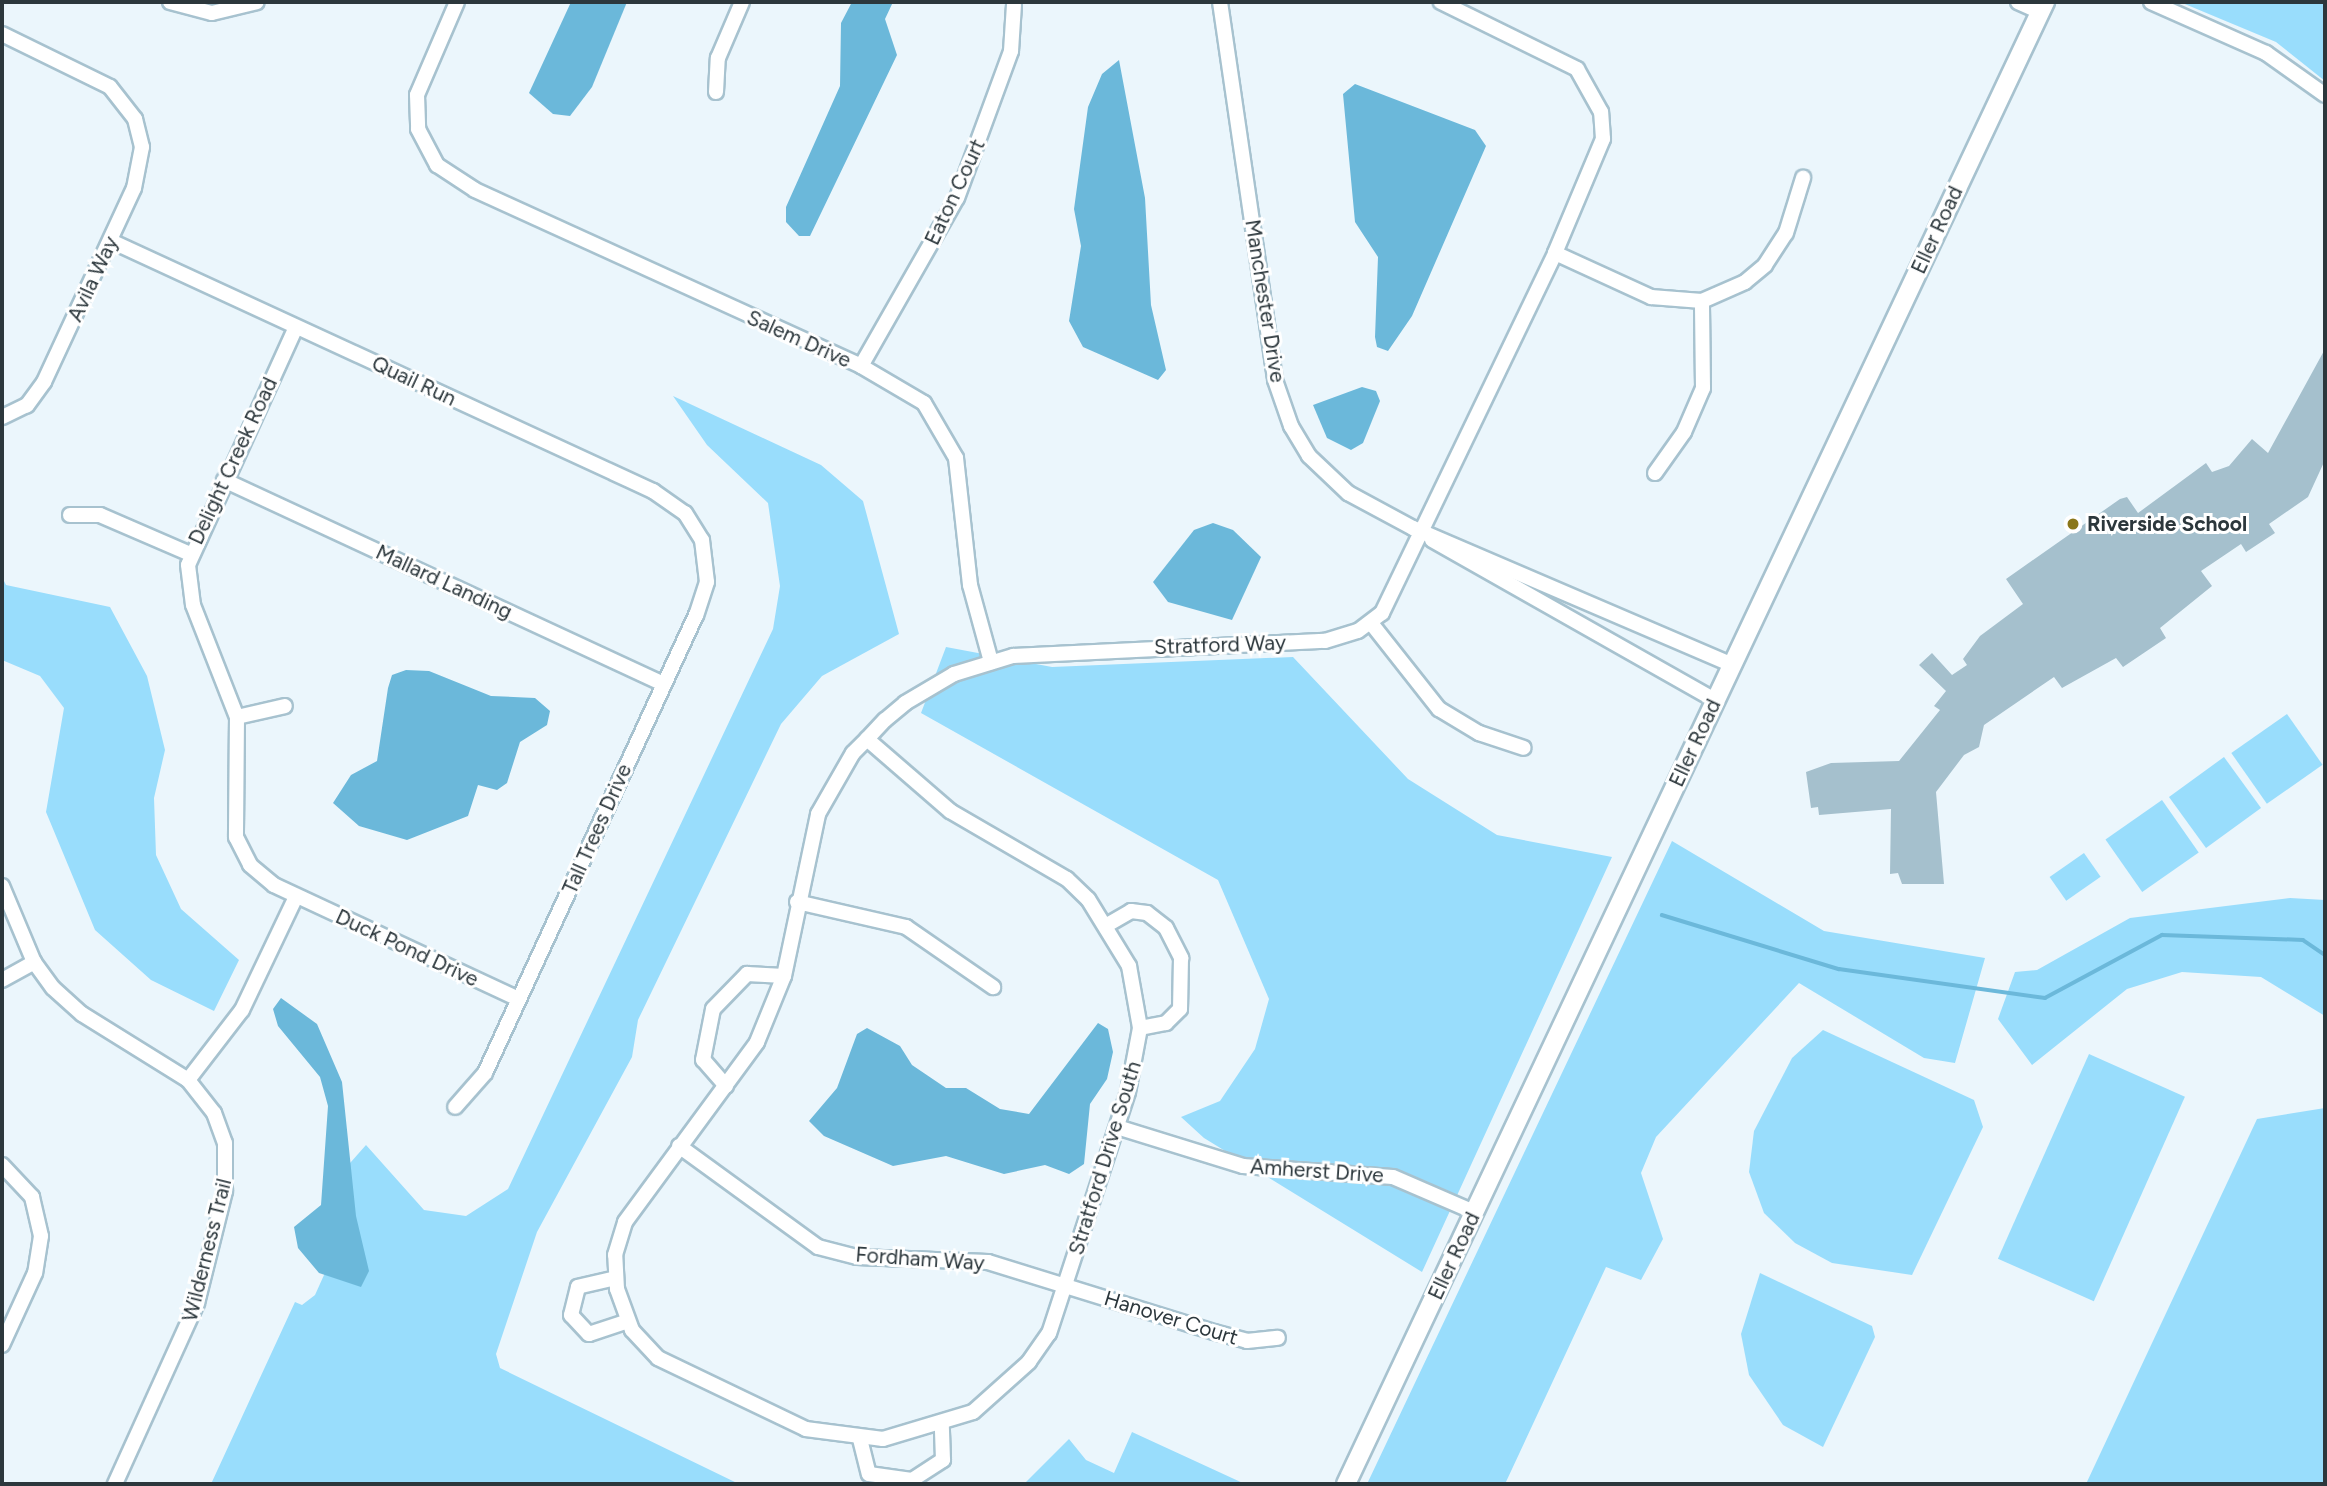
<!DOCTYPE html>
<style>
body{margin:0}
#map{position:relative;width:2327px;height:1486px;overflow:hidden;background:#ebf6fc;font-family:Figtree,sans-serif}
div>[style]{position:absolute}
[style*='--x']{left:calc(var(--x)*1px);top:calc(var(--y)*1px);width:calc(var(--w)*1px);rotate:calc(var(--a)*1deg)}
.green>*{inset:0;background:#99ddfc;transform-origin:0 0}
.water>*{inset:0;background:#6bb8da}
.stream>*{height:3.5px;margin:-1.75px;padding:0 1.75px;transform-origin:1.75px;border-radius:1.75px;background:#6bb8da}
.building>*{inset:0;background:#a5c0cd}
.roads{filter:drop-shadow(2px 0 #a7c2cf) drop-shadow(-2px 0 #a7c2cf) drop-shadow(0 2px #a7c2cf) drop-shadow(0 -2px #a7c2cf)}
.minor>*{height:14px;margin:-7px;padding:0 7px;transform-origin:7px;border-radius:7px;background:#fff}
.tertiary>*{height:18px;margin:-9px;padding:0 9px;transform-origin:9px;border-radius:9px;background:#fff}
.dots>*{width:19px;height:19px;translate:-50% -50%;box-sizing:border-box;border:4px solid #fff;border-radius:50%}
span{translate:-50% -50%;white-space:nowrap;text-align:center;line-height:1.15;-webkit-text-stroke:6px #fff;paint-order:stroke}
.street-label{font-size:21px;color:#2c373c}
.poi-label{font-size:21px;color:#2c373c;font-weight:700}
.left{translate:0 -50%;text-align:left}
.frame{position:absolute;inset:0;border:4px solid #2c373c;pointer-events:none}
</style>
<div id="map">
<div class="green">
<div style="clip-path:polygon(2180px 2px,2325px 2px,2325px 81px,2276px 42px)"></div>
<div style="clip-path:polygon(673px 396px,821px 465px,863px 501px,899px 634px,822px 676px,781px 724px,638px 1020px,632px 1057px,537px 1232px,496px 1354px,500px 1368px,739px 1484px,211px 1484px,295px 1302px,302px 1305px,315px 1295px,333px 1255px,343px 1171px,366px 1145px,424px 1210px,466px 1216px,508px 1189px,773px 629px,780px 586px,768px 503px,707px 445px)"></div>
<div style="clip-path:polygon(2px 577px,6px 585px,110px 607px,147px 676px,165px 750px,154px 798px,156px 855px,181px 909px,239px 960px,214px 1011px,151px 980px,95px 930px,46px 812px,64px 708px,40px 676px,2px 660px)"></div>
<div style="clip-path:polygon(946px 647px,1052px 667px,1293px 657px,1408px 779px,1497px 835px,1612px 857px,1422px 1272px,1204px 1138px,1181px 1117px,1220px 1101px,1255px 1049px,1269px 999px,1218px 880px,921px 713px)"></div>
<div style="left:2287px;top:714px;width:62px;height:68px;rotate:55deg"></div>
<div style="left:2224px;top:757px;width:63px;height:68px;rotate:54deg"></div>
<div style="left:2162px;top:800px;width:64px;height:69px;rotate:55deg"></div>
<div style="clip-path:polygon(1672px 841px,1824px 931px,1985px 958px,1955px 1063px,1924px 1058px,1799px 983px,1656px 1137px,1641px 1173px,1663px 1239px,1641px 1280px,1606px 1267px,1505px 1484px,1367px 1484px)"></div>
<div style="left:2084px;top:853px;width:29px;height:42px;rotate:55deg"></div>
<div style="clip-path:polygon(2290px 898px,2325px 900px,2325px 1016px,2261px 977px,2182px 972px,2127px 989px,2032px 1065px,1998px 1019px,2015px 972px,2037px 970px,2130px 918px)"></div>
<div style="clip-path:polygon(1823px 1030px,1974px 1100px,1983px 1127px,1912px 1275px,1832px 1263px,1795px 1243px,1764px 1213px,1749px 1172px,1754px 1131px,1792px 1058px)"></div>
<div style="left:2089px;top:1054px;width:105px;height:224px;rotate:24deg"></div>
<div style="clip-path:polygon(2325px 1108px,2325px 1484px,2086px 1484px,2257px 1119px)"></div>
<div style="clip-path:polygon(1760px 1273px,1872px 1326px,1875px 1337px,1823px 1447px,1783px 1425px,1749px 1375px,1741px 1334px)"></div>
<div style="clip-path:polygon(1132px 1432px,1245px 1484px,1024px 1484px,1069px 1439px,1086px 1460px,1114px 1473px)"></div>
</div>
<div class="water">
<div style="clip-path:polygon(571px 2px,627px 2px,592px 87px,570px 116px,553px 114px,529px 93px)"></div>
<div style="clip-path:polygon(852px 2px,893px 2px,885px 19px,897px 55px,810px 236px,799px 236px,786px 222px,786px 207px,840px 86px,841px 23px)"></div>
<div style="clip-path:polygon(1119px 60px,1145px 198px,1151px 305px,1166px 370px,1158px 380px,1083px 347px,1069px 321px,1081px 246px,1074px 209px,1088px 107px,1102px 74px)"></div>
<div style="clip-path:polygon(1355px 84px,1475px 130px,1486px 146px,1412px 316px,1388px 351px,1377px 347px,1375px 337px,1378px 257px,1355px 222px,1343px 94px)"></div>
<div style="clip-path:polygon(1362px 387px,1376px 391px,1380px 401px,1363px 443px,1351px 450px,1327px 438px,1313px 405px)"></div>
<div style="clip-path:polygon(1213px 523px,1233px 530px,1261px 557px,1232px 620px,1168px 602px,1153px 582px,1194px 530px)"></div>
<div style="clip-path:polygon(406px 670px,429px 671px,491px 696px,535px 698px,550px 711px,547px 725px,520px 742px,507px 783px,497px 790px,478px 785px,468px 816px,407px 840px,359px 826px,333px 803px,351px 775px,377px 761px,388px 688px,392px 675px)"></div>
<div style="clip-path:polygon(281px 998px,317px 1024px,342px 1082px,356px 1216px,369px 1271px,361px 1287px,319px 1273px,298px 1248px,294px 1227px,321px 1205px,328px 1106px,320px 1077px,278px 1026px,273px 1009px)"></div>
<div style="clip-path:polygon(1098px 1023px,1108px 1029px,1113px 1052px,1107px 1079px,1090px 1104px,1084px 1164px,1069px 1174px,1045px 1165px,1004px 1174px,946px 1156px,893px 1166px,824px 1136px,809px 1121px,837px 1088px,857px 1034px,867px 1028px,900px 1046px,912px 1065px,946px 1088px,966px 1088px,1000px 1109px,1029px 1114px)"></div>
</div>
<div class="stream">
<div style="--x:1662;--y:915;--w:185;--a:17"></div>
<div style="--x:1839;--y:969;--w:208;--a:8"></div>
<div style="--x:2045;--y:998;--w:133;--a:-28.3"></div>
<div style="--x:2162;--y:935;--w:141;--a:2"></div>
<div style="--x:2303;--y:940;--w:27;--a:34"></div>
</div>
<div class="building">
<div style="clip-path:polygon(2325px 349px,2325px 460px,2308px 497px,2269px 524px,2275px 533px,2246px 552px,2241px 544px,2201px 571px,2212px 586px,2160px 628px,2166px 638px,2123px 667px,2116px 658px,2062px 688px,2054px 677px,1984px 725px,1979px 747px,1964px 755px,1936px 792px,1944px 884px,1902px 884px,1898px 873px,1890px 874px,1891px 809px,1819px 815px,1818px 807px,1811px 808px,1806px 772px,1831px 763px,1899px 761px,1940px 710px,1934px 706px,1946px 691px,1919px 665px,1932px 653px,1952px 675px,1967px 665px,1963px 659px,1980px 636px,2023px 604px,2006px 579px,2120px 499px,2127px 497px,2138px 513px,2206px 463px,2212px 472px,2229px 466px,2252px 439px,2268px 453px)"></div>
</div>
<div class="roads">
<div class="minor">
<div style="--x:170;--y:2;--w:43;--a:14.7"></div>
<div style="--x:212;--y:13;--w:46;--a:-13.7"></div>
<div style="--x:457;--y:2;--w:101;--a:113.3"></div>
<div style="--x:417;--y:95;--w:34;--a:88"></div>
<div style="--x:418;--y:129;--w:41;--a:62.2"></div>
<div style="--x:437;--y:165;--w:45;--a:33.3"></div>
<div style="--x:475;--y:190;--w:424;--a:24.5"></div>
<div style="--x:861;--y:366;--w:73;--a:30.4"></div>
<div style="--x:924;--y:403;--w:64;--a:59.8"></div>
<div style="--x:956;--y:458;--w:128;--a:83.7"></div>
<div style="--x:970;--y:585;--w:80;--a:74.7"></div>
<div style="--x:1220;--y:2;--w:382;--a:81.7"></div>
<div style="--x:1275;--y:380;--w:49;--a:70.8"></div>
<div style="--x:1291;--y:426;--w:35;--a:59"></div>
<div style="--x:1309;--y:456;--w:54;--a:43.5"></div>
<div style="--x:1348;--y:493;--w:74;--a:28.3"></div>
<div style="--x:1413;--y:528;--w:347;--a:23.2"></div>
<div style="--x:2018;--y:2;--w:24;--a:24"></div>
<div style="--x:2151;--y:2;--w:126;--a:23.9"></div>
<div style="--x:2266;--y:53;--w:72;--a:35.4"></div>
<div style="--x:2;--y:34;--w:120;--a:26.1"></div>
<div style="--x:110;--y:87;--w:41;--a:52"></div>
<div style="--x:135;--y:119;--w:29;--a:76"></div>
<div style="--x:142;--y:147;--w:42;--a:101"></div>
<div style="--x:134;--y:188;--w:214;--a:114.9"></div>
<div style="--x:44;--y:382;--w:29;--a:126"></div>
<div style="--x:27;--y:405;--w:28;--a:154"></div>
<div style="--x:716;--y:92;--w:34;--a:-87"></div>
<div style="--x:718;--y:58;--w:61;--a:-66.8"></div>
<div style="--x:111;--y:241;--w:597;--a:24.76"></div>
<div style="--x:653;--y:491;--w:39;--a:35"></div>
<div style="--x:685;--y:513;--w:32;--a:58"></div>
<div style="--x:702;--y:540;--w:42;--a:83.2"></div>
<div style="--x:707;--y:582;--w:35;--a:108"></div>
<div style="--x:696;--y:615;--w:504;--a:114.74"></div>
<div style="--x:485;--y:1073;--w:45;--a:131.4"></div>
<div style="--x:1555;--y:253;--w:106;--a:24.6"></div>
<div style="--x:1651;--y:297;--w:51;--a:4.5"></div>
<div style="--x:1702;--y:301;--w:47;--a:-23.8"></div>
<div style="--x:1745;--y:282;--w:26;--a:-40"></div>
<div style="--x:1765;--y:265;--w:38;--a:-57"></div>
<div style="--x:1786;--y:233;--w:58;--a:-72.8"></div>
<div style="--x:296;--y:327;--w:261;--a:114.4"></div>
<div style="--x:188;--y:565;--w:40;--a:82.9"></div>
<div style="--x:193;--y:605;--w:120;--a:68.6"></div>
<div style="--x:237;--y:717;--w:120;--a:90.5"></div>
<div style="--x:236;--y:837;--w:31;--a:63"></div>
<div style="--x:250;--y:865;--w:31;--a:40"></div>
<div style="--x:274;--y:885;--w:269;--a:25"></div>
<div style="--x:861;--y:366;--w:193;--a:-60.3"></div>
<div style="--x:957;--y:198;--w:157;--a:-69.8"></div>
<div style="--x:1011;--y:51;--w:46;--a:-86.3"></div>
<div style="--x:1655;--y:473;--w:50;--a:-54.7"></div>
<div style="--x:1684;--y:432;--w:48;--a:-66.6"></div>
<div style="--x:1703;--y:388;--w:87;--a:-90.7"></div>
<div style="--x:224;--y:480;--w:485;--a:24.9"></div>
<div style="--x:70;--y:515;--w:30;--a:0"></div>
<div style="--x:100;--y:515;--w:98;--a:23.4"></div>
<div style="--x:1432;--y:540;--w:325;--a:29.5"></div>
<div style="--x:1371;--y:623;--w:110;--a:51.7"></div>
<div style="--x:1439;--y:709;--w:47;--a:31"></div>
<div style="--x:1479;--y:733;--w:47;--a:18.4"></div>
<div style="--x:237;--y:717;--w:49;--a:-12.9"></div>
<div style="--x:867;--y:739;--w:110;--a:40.9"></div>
<div style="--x:950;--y:811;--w:135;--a:30.2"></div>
<div style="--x:1067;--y:879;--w:29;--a:44"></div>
<div style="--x:1088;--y:899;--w:79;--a:58.5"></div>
<div style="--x:1129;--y:966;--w:63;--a:79.9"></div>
<div style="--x:1140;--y:1028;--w:65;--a:100.6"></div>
<div style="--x:1128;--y:1092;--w:254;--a:108.1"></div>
<div style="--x:1049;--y:1333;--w:35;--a:125"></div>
<div style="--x:1029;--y:1362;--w:75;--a:138.2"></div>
<div style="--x:973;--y:1412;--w:94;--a:163.3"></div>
<div style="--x:883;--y:1439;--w:78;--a:-172.6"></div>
<div style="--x:806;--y:1429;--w:164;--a:-154.4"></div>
<div style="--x:658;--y:1358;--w:38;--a:-133"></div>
<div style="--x:632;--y:1330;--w:44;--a:-110.1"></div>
<div style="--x:617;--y:1289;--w:34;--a:-93"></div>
<div style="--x:615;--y:1255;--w:34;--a:-73"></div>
<div style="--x:625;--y:1222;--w:223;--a:-53.7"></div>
<div style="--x:757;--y:1042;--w:71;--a:-67.8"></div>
<div style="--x:784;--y:976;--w:166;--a:-78.1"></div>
<div style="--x:818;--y:814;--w:70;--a:-60.2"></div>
<div style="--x:853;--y:753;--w:20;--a:-45"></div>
<div style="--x:867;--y:739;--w:26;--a:-47"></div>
<div style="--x:885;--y:720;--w:26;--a:-40"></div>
<div style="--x:905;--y:703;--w:57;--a:-30.6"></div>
<div style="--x:954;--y:674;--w:62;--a:-17"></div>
<div style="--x:1013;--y:656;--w:312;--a:-2.8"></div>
<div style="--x:1325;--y:641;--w:34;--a:-17"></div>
<div style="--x:1358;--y:631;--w:30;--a:-37"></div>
<div style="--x:1382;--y:613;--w:399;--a:-64.3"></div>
<div style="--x:1555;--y:253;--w:124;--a:-67.2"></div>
<div style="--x:1603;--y:139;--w:27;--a:-94"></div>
<div style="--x:1601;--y:112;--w:49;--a:-119.2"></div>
<div style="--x:1577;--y:69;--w:152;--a:-153.8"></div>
<div style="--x:2;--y:886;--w:82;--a:67.2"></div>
<div style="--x:34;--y:962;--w:32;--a:54"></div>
<div style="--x:53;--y:988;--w:39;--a:42"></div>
<div style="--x:82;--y:1014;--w:125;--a:31.9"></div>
<div style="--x:188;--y:1080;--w:42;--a:51.8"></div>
<div style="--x:214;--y:1113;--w:32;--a:70"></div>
<div style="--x:225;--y:1143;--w:48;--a:90"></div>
<div style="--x:225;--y:1191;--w:115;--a:104"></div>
<div style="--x:197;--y:1303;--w:199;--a:114.4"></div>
<div style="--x:797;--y:902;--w:112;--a:12.9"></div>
<div style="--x:906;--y:927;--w:106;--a:34.6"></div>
<div style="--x:1107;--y:925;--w:28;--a:-30"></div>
<div style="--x:1131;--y:911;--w:16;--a:7"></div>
<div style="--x:1147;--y:913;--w:24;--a:38"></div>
<div style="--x:1166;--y:928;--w:34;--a:63"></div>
<div style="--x:1181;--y:958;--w:51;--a:91.1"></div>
<div style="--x:1180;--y:1009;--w:20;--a:135"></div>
<div style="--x:1166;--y:1023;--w:26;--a:169"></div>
<div style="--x:2;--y:980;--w:37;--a:-29"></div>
<div style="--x:188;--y:1080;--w:88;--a:-52.4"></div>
<div style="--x:242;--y:1010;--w:125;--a:-64.5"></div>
<div style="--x:726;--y:1086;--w:35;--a:-131"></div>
<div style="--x:703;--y:1060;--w:52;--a:-78.9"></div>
<div style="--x:713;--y:1009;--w:49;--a:-45.8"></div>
<div style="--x:747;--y:974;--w:37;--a:3"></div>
<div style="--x:1117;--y:1127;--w:132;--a:17.2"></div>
<div style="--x:1243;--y:1166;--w:150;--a:4.2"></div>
<div style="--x:1393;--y:1177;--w:88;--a:23.4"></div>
<div style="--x:679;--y:1146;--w:172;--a:36"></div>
<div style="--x:818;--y:1247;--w:40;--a:14.4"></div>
<div style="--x:857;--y:1257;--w:131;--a:2.2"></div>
<div style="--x:988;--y:1262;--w:237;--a:17.2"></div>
<div style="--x:1214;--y:1332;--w:34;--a:15"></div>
<div style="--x:1247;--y:1341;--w:31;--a:-6"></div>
<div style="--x:2;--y:1165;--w:44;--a:46.8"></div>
<div style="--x:32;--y:1197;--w:40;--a:77"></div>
<div style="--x:41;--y:1236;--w:37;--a:99"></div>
<div style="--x:35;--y:1273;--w:79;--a:114.6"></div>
<div style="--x:616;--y:1278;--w:39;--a:167"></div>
<div style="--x:578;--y:1287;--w:29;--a:104"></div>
<div style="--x:571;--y:1315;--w:26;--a:47"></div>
<div style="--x:589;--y:1334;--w:41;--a:-18.4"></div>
<div style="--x:860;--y:1439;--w:36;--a:76"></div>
<div style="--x:869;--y:1474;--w:43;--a:7.9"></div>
<div style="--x:912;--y:1480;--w:37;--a:-33"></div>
<div style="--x:943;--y:1460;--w:34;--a:-92"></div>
</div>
<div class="tertiary">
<div style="--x:1346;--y:1484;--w:1639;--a:-64.75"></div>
</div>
</div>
<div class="dots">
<div style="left:2073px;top:524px;background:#8a7619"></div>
</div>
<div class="street-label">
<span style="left:955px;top:192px;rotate:-65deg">Eaton Court</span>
<span style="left:1937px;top:230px;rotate:-65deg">Eller Road</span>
<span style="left:93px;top:279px;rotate:-65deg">Avila Way</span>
<span style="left:1265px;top:301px;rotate:81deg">Manchester Drive</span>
<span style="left:799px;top:339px;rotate:24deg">Salem Drive</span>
<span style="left:414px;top:381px;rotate:25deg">Quail Run</span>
<span style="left:233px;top:461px;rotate:-65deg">Delight Creek Road</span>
<span style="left:444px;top:582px;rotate:25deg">Mallard Landing</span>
<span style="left:1220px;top:645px;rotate:-2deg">Stratford Way</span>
<span style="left:1695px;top:743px;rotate:-65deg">Eller Road</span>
<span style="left:597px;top:829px;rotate:-66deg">Tall Trees Drive</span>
<span style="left:407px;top:948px;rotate:25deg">Duck Pond Drive</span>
<span style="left:1105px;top:1158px;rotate:-73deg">Stratford Drive South</span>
<span style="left:1317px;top:1171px;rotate:4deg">Amherst Drive</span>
<span style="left:207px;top:1250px;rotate:-76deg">Wilderness Trail</span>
<span style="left:1454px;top:1256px;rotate:-65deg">Eller Road</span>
<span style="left:920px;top:1259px;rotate:4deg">Fordham Way</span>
<span style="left:1171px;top:1318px;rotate:17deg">Hanover Court</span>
</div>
<div class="poi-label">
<span class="left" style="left:2087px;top:524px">Riverside School</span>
</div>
<div class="frame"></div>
</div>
